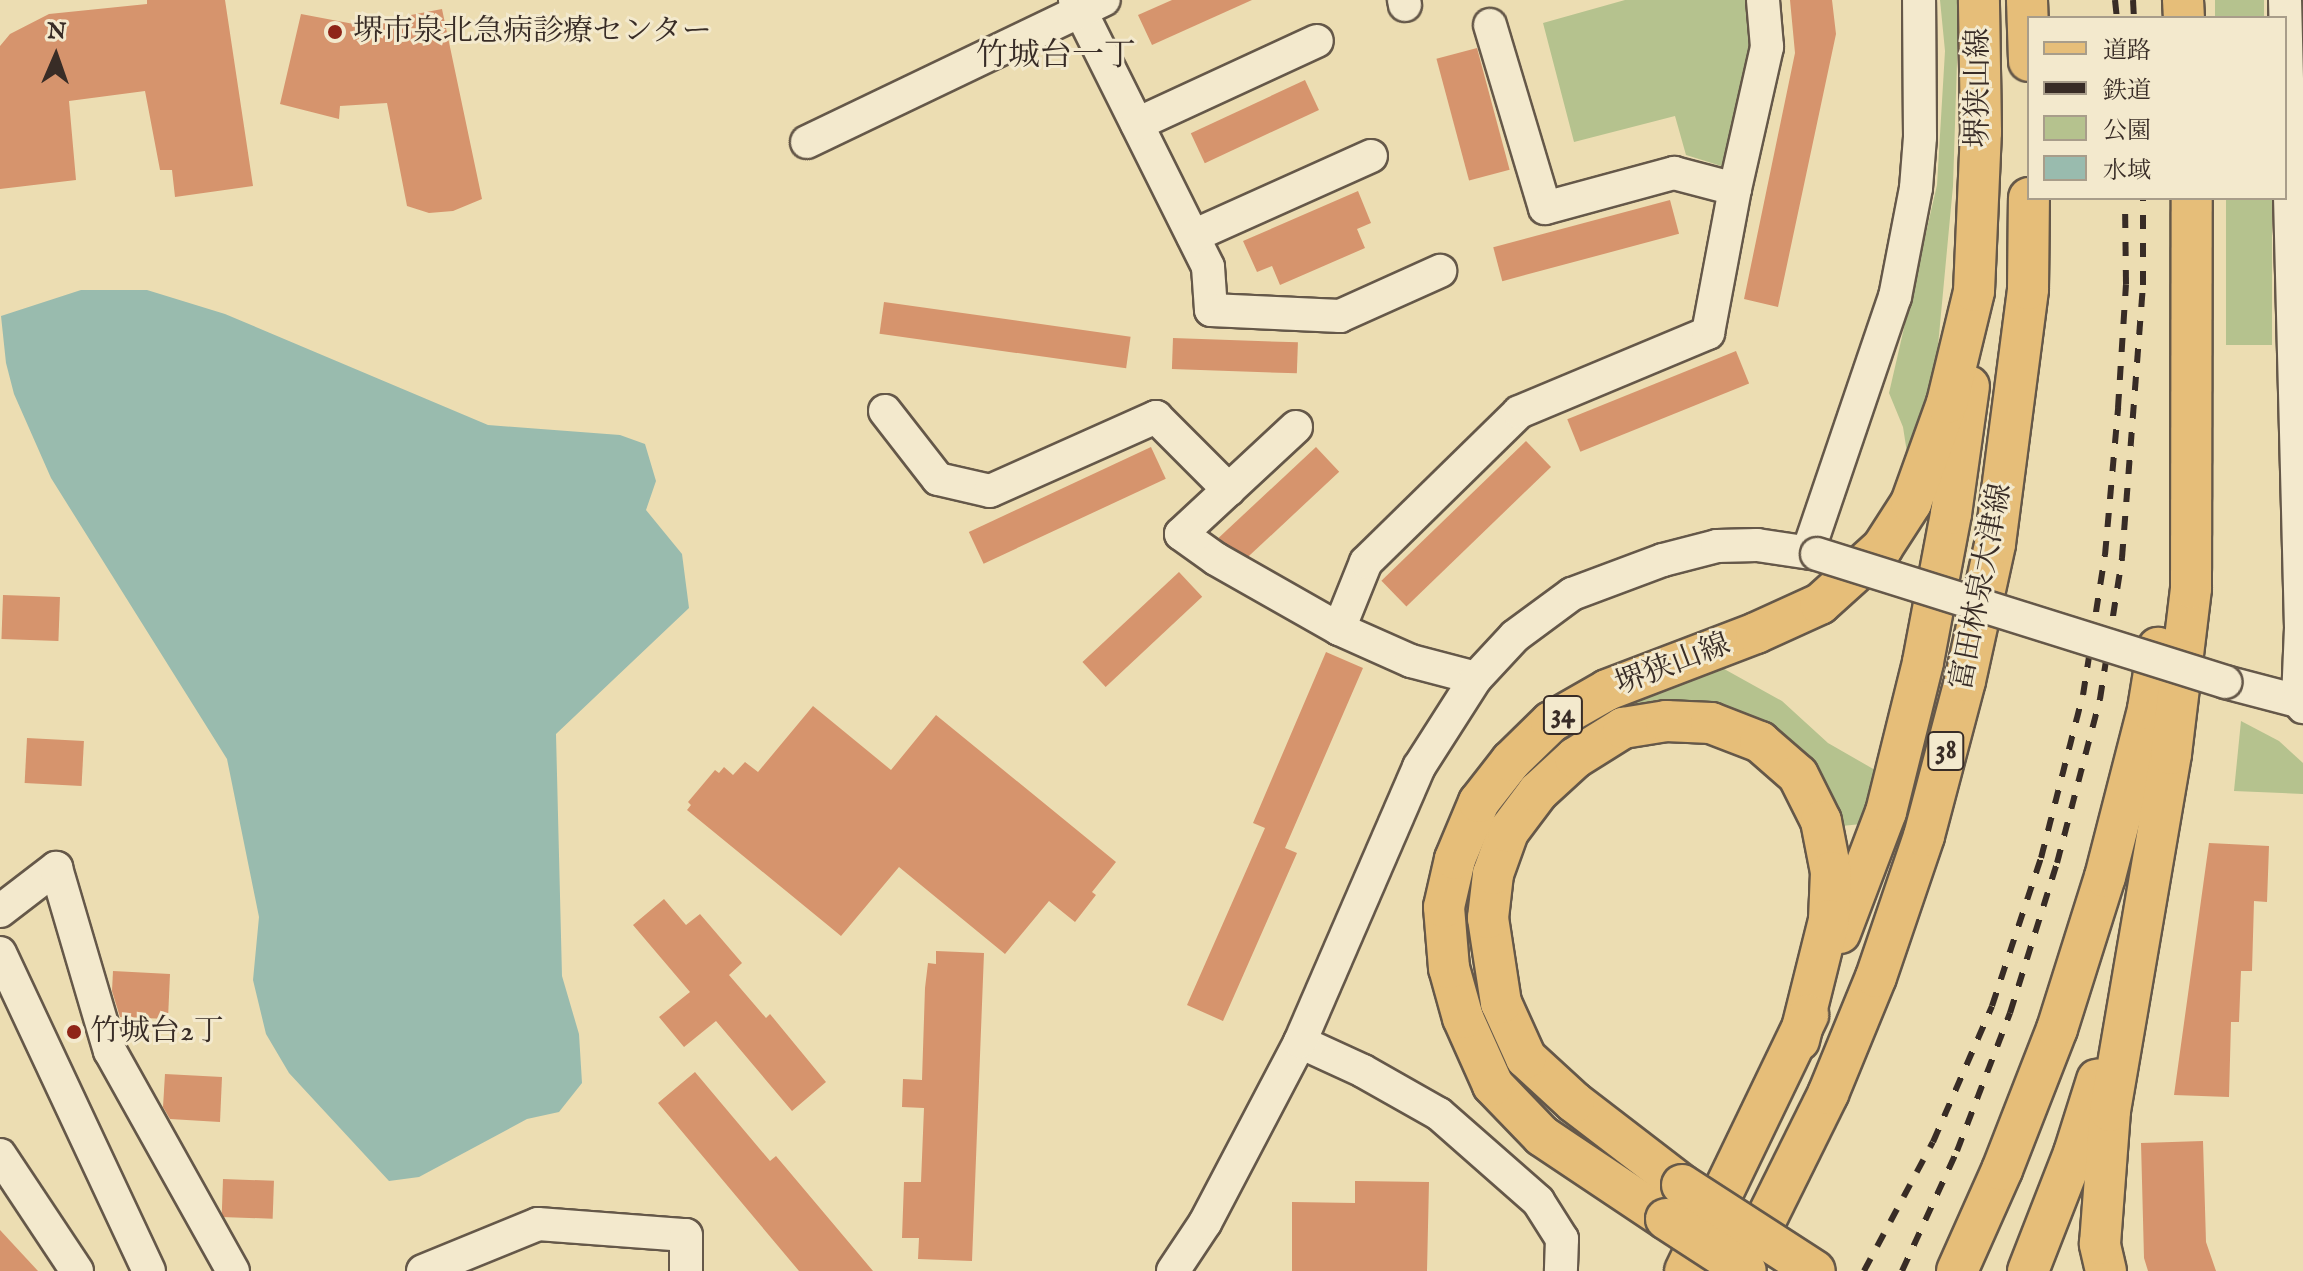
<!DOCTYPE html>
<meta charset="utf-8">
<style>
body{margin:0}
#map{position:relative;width:2303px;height:1271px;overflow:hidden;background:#ecddb2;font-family:"IM FELL English","Noto Serif JP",serif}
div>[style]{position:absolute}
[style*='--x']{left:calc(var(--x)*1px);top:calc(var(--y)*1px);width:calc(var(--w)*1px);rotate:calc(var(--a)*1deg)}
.green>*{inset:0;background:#b5c28e;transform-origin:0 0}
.water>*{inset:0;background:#99bbae}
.building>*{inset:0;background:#d6946d;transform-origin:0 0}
.roads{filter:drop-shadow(2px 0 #655849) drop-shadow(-2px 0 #655849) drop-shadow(0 2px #655849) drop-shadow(0 -2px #655849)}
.minor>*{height:32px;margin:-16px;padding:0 16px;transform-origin:16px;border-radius:16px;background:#f3e9cd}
.major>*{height:40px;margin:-20px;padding:0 20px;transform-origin:20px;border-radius:20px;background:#e6be79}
.rail>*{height:6px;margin-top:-3px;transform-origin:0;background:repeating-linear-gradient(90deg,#382c26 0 14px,transparent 0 28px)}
.bridges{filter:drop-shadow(2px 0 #655849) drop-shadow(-2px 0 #655849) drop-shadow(0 2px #655849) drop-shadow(0 -2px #655849)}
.minor-bridge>*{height:32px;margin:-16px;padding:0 16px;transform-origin:16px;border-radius:16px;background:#f3e9cd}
.major-bridge>*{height:40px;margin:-20px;padding:0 20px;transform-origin:20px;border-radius:20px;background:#e6be79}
.dots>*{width:22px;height:22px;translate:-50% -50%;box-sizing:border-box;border:4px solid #f3e9cd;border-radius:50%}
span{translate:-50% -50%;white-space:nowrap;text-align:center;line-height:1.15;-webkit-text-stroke:6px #f3e9cd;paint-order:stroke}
.shield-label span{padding:2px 6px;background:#f3e9cd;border:2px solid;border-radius:6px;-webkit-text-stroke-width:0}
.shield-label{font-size:28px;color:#382c26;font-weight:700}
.poi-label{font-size:30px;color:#382c26}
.left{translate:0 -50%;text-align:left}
.street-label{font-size:30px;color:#382c26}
.neighbourhood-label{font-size:32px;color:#382c26}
.legend{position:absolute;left:2027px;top:16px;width:260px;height:184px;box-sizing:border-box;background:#f3e9cd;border:2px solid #a89d8a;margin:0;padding:10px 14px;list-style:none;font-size:24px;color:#382c26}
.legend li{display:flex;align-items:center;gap:16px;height:40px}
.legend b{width:40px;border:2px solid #a89d8a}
.north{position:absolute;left:16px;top:16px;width:80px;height:80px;-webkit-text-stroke:6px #f3e9cd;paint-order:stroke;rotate:2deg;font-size:22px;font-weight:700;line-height:32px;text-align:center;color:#382c26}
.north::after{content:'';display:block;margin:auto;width:28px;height:36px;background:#382c26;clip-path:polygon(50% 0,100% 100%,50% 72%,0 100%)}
</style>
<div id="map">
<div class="green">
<div style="clip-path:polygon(1625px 0,1752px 0,1759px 47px,1731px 169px,1686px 155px,1675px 116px,1574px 142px,1543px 23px)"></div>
<div style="clip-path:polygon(1940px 0,1959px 0,1953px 186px,1936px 367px,1923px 439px,1908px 459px,1903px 427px,1889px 393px,1937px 185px,1945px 51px)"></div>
<div style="left:2215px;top:0;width:49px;height:18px"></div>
<div style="left:2226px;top:198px;width:46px;height:147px"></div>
<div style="clip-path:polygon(1717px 665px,1782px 701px,1828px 743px,1882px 774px,1862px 824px,1841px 826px,1735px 713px,1675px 700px,1637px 704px,1604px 719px,1594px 712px)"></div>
<div style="clip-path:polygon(2241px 721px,2279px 741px,2303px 763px,2303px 794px,2234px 791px)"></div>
</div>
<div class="water">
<div style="clip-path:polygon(81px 290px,147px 290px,225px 314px,488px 425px,620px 435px,645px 444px,656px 481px,646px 510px,682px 554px,689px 608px,556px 734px,562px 976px,579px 1034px,582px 1083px,559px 1112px,527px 1119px,419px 1177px,389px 1181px,289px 1073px,266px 1034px,253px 980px,259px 917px,227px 759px,51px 478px,14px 394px,6px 363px,1px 316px)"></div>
</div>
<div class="building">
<div style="clip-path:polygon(147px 0,225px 0,253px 186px,175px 197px,172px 170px,160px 170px,145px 91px,69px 101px,76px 180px,0 189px,0 46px,10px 34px,49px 14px,147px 4px)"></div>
<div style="clip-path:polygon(1172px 0,1252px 0,1152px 45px,1138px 15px)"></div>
<div style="clip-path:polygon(1790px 0,1832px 0,1836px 34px,1778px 307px,1744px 299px,1795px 53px)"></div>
<div style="clip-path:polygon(442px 9px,482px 199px,453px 211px,429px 213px,407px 206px,387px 103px,340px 106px,339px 119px,280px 104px,301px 14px,359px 25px)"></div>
<div style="left:1477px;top:48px;width:126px;height:42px;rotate:75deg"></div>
<div style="left:1305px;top:80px;width:33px;height:126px;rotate:65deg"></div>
<div style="clip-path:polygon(1358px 191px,1371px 223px,1357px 229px,1365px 248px,1280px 285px,1272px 266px,1257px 272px,1243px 241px)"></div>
<div style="left:1670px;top:200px;width:35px;height:183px;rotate:75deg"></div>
<div style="left:884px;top:302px;width:249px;height:32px;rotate:8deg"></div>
<div style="left:1173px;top:338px;width:125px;height:31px;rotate:2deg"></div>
<div style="left:1736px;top:351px;width:35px;height:182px;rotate:68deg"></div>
<div style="left:1526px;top:441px;width:36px;height:201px;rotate:46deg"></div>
<div style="left:1151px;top:447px;width:35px;height:201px;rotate:65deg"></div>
<div style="left:1316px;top:447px;width:34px;height:133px;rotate:47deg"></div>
<div style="left:1179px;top:572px;width:34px;height:132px;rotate:47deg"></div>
<div style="left:3px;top:595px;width:57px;height:44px;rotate:2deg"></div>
<div style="clip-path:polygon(1326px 652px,1363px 668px,1285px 848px,1297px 853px,1223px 1021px,1187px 1005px,1265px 828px,1253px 823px)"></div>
<div style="clip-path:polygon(813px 706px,891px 770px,936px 715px,1116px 862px,1092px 892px,1096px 895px,1075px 922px,1049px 901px,1005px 954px,899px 867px,841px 936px,687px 810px,691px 805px,688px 802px,715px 770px,719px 773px,724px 767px,733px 775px,745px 762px,758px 772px)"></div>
<div style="left:27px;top:738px;width:57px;height:45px;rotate:3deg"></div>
<div style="clip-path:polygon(2209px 843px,2269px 846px,2267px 902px,2254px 901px,2252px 971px,2241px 971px,2239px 1022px,2231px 1022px,2229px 1097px,2174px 1095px)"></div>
<div style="clip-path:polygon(664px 899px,686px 925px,700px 914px,742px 963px,729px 975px,766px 1018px,770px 1014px,826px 1082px,792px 1111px,716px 1021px,684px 1047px,659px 1017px,690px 992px,633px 925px)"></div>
<div style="clip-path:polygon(936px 951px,984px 953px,972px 1261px,918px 1259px,919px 1238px,902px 1238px,904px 1182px,921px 1182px,924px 1108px,902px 1107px,903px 1079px,922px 1080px,925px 988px,928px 963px,936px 964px)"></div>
<div style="clip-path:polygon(113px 971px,170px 974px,168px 1019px,120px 1017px,112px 991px)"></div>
<div style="clip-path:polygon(695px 1072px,770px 1161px,776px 1156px,873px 1271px,799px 1271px,658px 1103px)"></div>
<div style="clip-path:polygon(165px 1074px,222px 1077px,220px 1122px,170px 1119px,163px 1107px)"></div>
<div style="clip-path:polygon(2203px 1141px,2206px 1242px,2216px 1271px,2148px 1271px,2144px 1258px,2141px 1143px)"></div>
<div style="left:223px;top:1179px;width:51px;height:38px;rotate:2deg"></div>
<div style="clip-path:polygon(1355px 1181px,1429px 1182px,1427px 1271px,1292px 1271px,1292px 1202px,1355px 1203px)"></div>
<div style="clip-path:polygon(0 1230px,38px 1271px,0 1271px)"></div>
</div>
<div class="roads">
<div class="minor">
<div style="--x:1075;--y:0;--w:298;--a:63.5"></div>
<div style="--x:1208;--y:267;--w:43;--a:86"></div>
<div style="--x:1211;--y:310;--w:129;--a:2.7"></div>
<div style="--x:1340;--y:316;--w:110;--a:-24.2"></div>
<div style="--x:1404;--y:0;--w:5;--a:79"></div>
<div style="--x:2285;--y:0;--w:628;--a:88.54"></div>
<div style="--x:2301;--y:628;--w:73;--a:92.4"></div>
<div style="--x:1490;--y:25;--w:191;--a:73.3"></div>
<div style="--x:1545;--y:208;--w:134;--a:-15.2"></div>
<div style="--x:1674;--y:173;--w:63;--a:14.7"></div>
<div style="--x:1137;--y:124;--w:198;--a:-24.8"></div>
<div style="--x:807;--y:142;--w:329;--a:-25.6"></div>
<div style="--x:1193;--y:236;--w:195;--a:-24.2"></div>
<div style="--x:885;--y:411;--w:86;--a:52.1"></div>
<div style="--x:938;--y:479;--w:53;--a:13"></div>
<div style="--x:990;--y:491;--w:182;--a:-24"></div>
<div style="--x:1156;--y:417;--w:103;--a:45"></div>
<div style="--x:1296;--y:427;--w:157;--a:137.1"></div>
<div style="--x:1181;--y:534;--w:43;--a:35.5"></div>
<div style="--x:1216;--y:559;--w:142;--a:29.6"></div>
<div style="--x:1339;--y:629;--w:79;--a:24"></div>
<div style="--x:1411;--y:661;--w:67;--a:14.7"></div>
<div style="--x:1808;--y:552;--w:269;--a:-71.2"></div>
<div style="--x:1895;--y:297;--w:111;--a:-79.1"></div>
<div style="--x:1916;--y:188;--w:51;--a:-85.5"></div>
<div style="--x:1920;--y:137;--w:137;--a:-90.4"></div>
<div style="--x:1339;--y:629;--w:72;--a:-68.1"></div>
<div style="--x:1366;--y:562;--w:214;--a:-44.4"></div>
<div style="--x:1519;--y:412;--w:205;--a:-22.7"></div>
<div style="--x:1708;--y:333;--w:147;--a:-79.4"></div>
<div style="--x:1735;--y:189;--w:146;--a:-77.3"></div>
<div style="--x:1767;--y:47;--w:47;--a:-94.9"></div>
<div style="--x:2225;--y:682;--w:75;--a:14.6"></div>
<div style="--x:2298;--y:701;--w:8;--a:50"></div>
<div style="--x:0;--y:911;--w:71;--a:-37.5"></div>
<div style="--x:56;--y:868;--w:191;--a:73.6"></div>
<div style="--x:110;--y:1051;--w:252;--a:60.8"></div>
<div style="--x:0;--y:953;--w:351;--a:64.9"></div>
<div style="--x:1300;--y:1042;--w:69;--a:24.7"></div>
<div style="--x:1363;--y:1071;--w:87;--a:29.5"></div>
<div style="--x:1439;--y:1114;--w:132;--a:41.3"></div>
<div style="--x:1538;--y:1201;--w:45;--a:57.7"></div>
<div style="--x:1562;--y:1239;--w:32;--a:92"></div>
<div style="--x:0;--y:1155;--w:139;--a:56.4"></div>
<div style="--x:423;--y:1271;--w:124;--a:-22.2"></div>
<div style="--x:538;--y:1224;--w:148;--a:4.3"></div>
<div style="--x:686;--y:1235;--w:36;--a:90"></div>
<div style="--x:1173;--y:1271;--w:58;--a:-56.3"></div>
<div style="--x:1205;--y:1223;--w:204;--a:-62.3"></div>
<div style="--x:1300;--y:1042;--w:300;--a:-66.6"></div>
<div style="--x:1419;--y:767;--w:106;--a:-57.4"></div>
<div style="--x:1476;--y:678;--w:57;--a:-47.1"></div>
<div style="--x:1515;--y:636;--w:71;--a:-36.4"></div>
<div style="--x:1572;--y:594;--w:97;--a:-20.5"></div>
<div style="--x:1663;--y:560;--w:56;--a:-14.5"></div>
<div style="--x:1717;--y:546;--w:40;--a:-1.4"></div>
<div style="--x:1757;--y:545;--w:61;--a:8.5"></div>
</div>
<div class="major">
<div style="--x:2027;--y:0;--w:61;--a:88.1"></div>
<div style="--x:2183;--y:0;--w:18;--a:87"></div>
<div style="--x:1840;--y:933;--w:129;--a:-69.2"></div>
<div style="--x:1886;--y:812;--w:154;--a:-76.1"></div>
<div style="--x:1923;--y:662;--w:151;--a:-79.3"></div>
<div style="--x:1951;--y:514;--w:129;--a:-82"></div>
<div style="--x:1682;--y:1185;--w:136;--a:-142.5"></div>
<div style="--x:1574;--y:1102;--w:65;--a:-137.5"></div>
<div style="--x:1526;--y:1058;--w:60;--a:-114.4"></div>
<div style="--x:1501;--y:1003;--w:86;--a:-98.7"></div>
<div style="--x:1488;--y:918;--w:44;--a:-83.5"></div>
<div style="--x:1493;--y:874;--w:45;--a:-70.3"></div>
<div style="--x:1508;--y:832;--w:50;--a:-53.1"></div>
<div style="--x:1538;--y:792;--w:50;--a:-42.6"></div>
<div style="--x:1575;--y:758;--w:57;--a:-32"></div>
<div style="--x:1623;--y:728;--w:44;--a:-9.2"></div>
<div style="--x:1666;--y:721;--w:45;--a:2.5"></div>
<div style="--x:1711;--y:723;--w:53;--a:21.2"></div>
<div style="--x:1760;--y:742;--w:50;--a:41"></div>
<div style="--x:1798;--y:775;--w:51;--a:63.4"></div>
<div style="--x:1821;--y:821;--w:52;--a:78.9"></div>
<div style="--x:1831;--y:872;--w:48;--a:92.4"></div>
<div style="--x:1829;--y:920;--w:124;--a:104"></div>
<div style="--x:1666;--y:1219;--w:149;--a:-146.2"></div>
<div style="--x:1542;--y:1136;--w:71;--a:-133.9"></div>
<div style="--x:1493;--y:1085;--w:73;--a:-114.1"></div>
<div style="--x:1463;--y:1018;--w:52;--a:-105.6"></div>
<div style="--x:1449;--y:968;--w:61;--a:-94.7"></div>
<div style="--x:1444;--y:907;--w:49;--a:-77.1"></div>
<div style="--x:1455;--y:859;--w:62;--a:-67.2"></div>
<div style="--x:1479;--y:802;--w:52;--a:-52"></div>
<div style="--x:1511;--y:761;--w:56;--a:-44.3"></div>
<div style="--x:1551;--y:722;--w:64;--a:-29.7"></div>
<div style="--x:1607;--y:690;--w:160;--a:-20.9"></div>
<div style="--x:1756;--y:633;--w:70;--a:-24.4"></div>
<div style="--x:1820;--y:604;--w:84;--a:-42.1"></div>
<div style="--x:1882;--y:548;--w:54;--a:-57.2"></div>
<div style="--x:1911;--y:503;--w:106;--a:-70.2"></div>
<div style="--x:1947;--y:403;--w:115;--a:-76.4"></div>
<div style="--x:1974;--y:291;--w:159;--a:-87.5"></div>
<div style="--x:1981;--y:132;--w:132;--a:-90.9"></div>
<div style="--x:1744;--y:1264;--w:190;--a:-63.7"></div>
<div style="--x:1828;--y:1094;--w:126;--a:-67.7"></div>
<div style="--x:1876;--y:977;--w:149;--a:-71.2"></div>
<div style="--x:1924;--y:836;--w:160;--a:-75.2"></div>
<div style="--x:1965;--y:681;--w:140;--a:-77.6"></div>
<div style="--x:1995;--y:544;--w:257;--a:-82.6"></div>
<div style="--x:2028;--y:289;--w:91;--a:-89.4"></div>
<div style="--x:1685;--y:1271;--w:284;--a:-64.3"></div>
<div style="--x:1957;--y:1271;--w:111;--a:-66"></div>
<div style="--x:2002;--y:1170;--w:151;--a:-68.7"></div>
<div style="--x:2057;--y:1029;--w:159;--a:-72.5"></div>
<div style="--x:2105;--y:877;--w:173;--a:-75.6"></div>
<div style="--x:2148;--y:709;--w:62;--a:-80.7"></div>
<div style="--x:2028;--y:1271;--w:127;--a:-68.7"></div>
<div style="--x:2074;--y:1153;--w:77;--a:-72.5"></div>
<div style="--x:2106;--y:1271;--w:28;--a:-103"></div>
<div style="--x:2100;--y:1244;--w:133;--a:-85.7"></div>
<div style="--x:2110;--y:1111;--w:362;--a:-80.3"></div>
<div style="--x:2171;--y:754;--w:167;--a:-83.1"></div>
<div style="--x:2191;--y:588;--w:390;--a:-89.9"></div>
</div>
</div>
<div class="rail">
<div style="--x:2115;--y:0;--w:18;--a:84"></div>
<div style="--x:2133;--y:0;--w:18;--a:87"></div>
<div style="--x:1864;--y:1271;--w:146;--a:-61.9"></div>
<div style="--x:1933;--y:1142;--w:148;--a:-66.5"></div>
<div style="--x:1992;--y:1006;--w:156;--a:-71.7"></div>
<div style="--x:2041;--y:858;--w:168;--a:-75.6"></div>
<div style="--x:2083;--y:695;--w:142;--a:-81.1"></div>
<div style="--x:2105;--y:555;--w:148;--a:-84.9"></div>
<div style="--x:2118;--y:408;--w:124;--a:-86.3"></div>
<div style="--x:2126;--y:284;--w:86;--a:-90.7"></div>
<div style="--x:1902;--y:1271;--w:132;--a:-65.4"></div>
<div style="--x:1957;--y:1151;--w:148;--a:-69"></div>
<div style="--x:2010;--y:1013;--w:157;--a:-72.6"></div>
<div style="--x:2057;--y:863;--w:170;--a:-75.3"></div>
<div style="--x:2100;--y:699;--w:143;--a:-81.1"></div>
<div style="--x:2122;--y:558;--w:274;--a:-85.6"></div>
<div style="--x:2143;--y:285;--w:87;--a:-90"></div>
</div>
<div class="bridges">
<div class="minor-bridge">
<div style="--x:1817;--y:554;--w:428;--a:17.4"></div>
</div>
<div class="major-bridge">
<div style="--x:1682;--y:1185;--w:158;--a:32.9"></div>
<div style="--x:1666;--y:1219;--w:95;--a:33"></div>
</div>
</div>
<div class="dots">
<div style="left:335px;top:32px;background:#8f2418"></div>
<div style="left:74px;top:1032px;background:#8f2418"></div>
</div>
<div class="shield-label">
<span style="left:1563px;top:715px">34</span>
<span style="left:1946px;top:751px">38</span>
</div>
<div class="poi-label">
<span class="left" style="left:353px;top:32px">堺市泉北急病診療センター</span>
<span class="left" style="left:90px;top:1032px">竹城台2丁</span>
</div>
<div class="street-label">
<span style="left:1979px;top:88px;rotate:-90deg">堺狭山線</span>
<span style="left:1982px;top:587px;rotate:-79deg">富田林泉大津線</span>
<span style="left:1673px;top:665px;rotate:-21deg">堺狭山線</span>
</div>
<div class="neighbourhood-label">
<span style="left:1056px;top:57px">竹城台一丁</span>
</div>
<ul class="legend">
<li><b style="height:10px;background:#e6be79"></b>道路</li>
<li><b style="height:10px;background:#382c26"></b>鉄道</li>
<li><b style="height:22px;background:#b5c28e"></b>公園</li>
<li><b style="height:22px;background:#99bbae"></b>水域</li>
</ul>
<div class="north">N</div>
</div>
